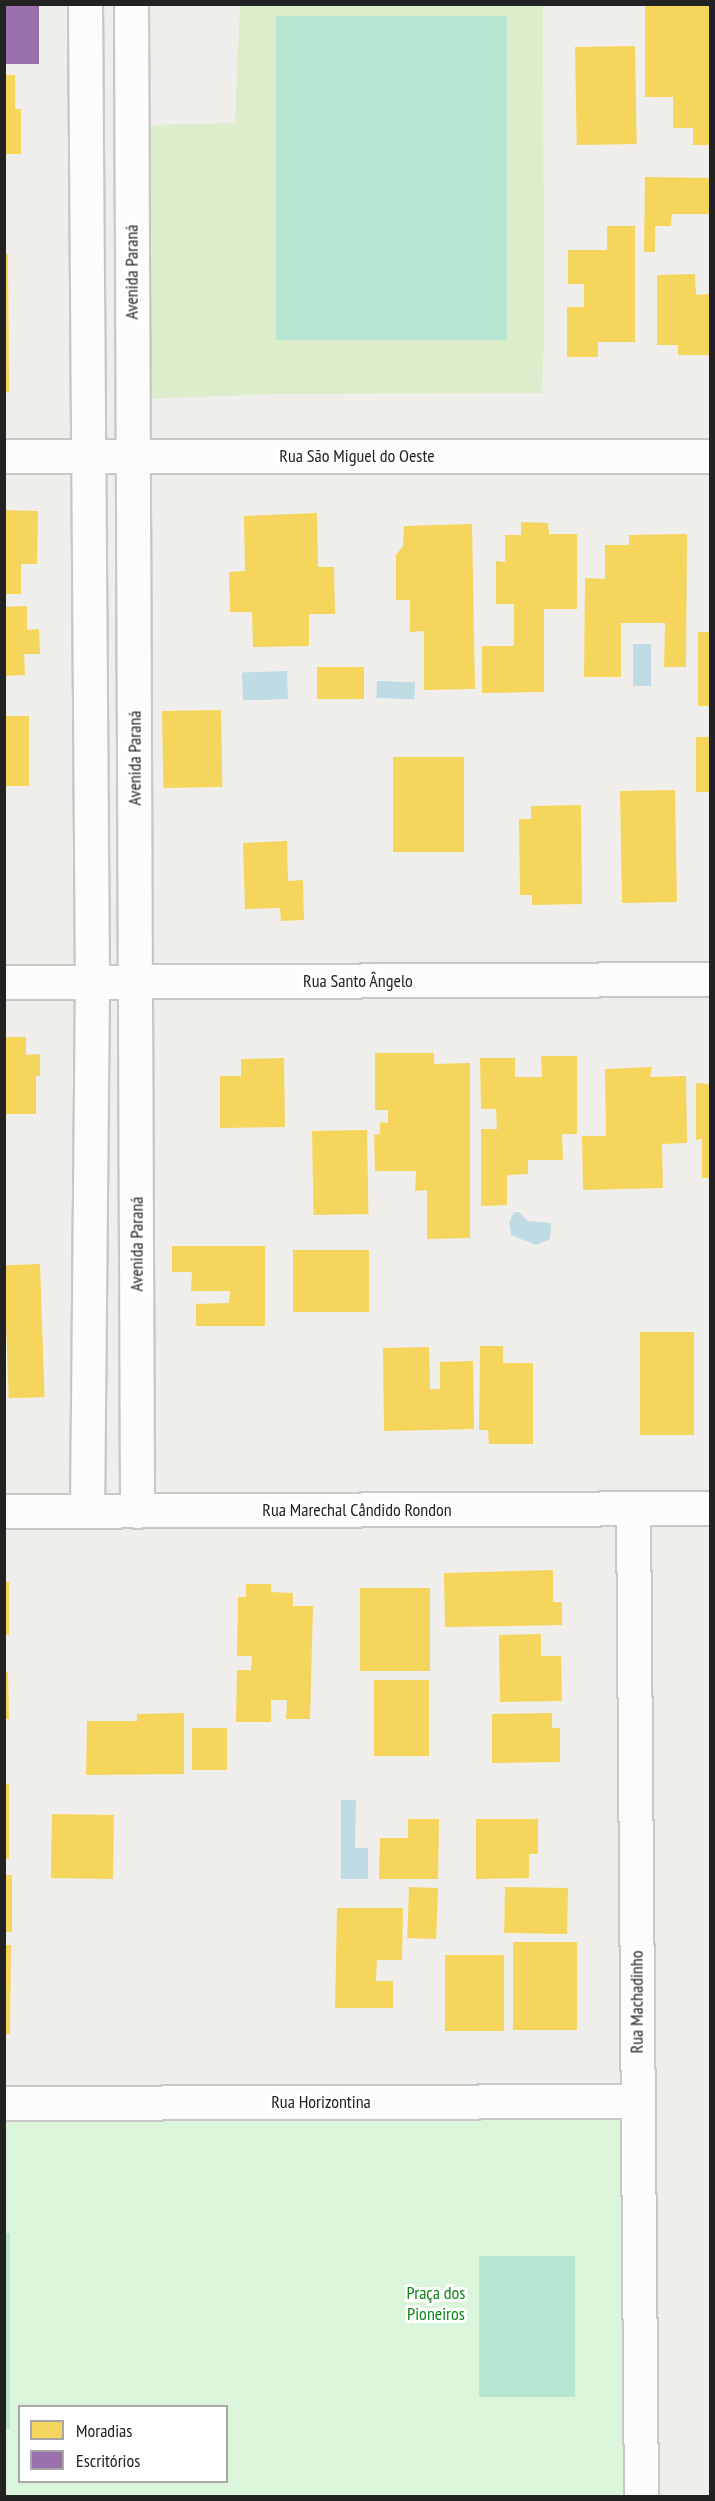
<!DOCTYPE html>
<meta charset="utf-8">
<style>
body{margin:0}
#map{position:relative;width:715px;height:2501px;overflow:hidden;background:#f0eeeb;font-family:"PT Sans Narrow",sans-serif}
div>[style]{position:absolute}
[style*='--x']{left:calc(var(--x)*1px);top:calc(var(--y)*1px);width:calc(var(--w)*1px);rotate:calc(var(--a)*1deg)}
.grass>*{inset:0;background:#ddeccb}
.park>*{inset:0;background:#daf5da}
.pitch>*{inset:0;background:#b7e6d2;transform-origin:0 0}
.water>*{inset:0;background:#bfdbe3;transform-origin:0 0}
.homes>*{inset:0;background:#f6d55c;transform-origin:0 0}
.offices>*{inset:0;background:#9970ab;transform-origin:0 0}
.roads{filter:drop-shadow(2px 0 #c9c8c7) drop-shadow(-2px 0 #c9c8c7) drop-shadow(0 2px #c9c8c7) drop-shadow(0 -2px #c9c8c7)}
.minor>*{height:33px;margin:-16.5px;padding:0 16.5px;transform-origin:16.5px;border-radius:16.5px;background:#fdfcfc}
.tertiary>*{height:33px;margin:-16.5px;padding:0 16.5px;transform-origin:16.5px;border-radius:16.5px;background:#fdfcfc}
span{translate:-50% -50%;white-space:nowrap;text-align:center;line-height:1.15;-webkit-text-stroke:6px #fff;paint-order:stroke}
.street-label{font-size:18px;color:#222}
.park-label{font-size:18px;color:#0c8416}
.frame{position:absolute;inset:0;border:6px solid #222;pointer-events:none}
.legend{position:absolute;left:18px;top:2405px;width:210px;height:78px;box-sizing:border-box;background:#fff;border:2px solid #a7a7a7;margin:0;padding:8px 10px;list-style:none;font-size:18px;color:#222}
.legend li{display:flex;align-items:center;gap:12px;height:30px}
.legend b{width:30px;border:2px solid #a7a7a7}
</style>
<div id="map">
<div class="grass">
<div style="clip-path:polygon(240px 5px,543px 5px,544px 338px,542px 393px,275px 394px,145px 399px,147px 125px,235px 123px)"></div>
</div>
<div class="park">
<div style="clip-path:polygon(evenodd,628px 2111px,630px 2496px,5px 2496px,4px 2112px,628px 2111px,20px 2406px,226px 2406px,226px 2482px,20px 2482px,20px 2406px)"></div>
</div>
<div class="pitch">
<div style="left:507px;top:16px;width:324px;height:231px;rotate:90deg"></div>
<div style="clip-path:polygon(5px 2233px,10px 2233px,10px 2429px,4px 2429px)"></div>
<div style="left:479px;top:2256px;width:96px;height:141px"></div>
</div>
<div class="water">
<div style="left:633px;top:644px;width:18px;height:42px"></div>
<div style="left:287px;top:671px;width:28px;height:45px;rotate:88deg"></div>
<div style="left:377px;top:681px;width:38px;height:17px;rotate:2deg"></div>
<div style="clip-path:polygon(514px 1212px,519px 1212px,528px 1221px,551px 1223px,550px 1239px,536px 1245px,511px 1235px,509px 1222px)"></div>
<div style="clip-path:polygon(341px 1800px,356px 1800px,355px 1848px,368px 1848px,368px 1879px,341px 1879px)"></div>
</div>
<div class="homes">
<div style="clip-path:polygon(645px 4px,709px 4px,710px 145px,693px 145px,693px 128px,673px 128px,673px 97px,645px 97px)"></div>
<div style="left:635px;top:46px;width:98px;height:60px;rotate:89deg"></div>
<div style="clip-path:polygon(4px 75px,15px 75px,15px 109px,21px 109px,21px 154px,4px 154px)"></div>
<div style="clip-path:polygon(645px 177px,710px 178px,710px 214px,672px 214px,671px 226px,655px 226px,655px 252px,644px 252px)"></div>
<div style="clip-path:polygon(607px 226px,635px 226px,635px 342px,598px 342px,598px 357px,567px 357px,567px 307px,584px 307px,584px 284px,568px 284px,568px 250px,607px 250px)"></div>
<div style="clip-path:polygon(4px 254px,8px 254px,9px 392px,4px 392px)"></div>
<div style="clip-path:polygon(695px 274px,696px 295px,710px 294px,710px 355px,678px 355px,678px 345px,657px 345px,657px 275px)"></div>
<div style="clip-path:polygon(4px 510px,38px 511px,37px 564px,21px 564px,21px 594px,4px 594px)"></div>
<div style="clip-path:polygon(317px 513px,318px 567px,334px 567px,335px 614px,309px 614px,309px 646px,253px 647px,252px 612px,230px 612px,229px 572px,245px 571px,244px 516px)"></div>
<div style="clip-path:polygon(521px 522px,548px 523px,549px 534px,577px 534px,577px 609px,544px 609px,544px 692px,482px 693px,482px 646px,514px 646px,514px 604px,496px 604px,496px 561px,505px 562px,505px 535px,521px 535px)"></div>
<div style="clip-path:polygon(472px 524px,475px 689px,424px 690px,424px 631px,410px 632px,410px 600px,396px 600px,396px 555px,403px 546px,404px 526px)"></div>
<div style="clip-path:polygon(687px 534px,686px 667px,664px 667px,665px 623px,621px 623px,621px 677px,584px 677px,585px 578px,605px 579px,605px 545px,629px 545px,629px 535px)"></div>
<div style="clip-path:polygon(27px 606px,27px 630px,39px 629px,40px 654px,24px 654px,25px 675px,4px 676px,4px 607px)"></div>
<div style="left:698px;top:632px;width:12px;height:74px"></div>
<div style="left:317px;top:667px;width:47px;height:32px"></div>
<div style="left:221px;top:710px;width:77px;height:59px;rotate:89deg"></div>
<div style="left:4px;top:716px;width:25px;height:70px"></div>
<div style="left:696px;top:737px;width:14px;height:55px"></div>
<div style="left:393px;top:757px;width:71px;height:95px"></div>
<div style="left:675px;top:790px;width:112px;height:55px;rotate:89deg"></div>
<div style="clip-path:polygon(581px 805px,582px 904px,532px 905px,532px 895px,520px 895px,519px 819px,531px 819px,531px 806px)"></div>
<div style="clip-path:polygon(287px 841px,288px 881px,303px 880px,304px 920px,281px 921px,280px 908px,245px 909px,243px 843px)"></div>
<div style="clip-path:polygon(4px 1037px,26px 1037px,26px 1055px,40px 1054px,40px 1076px,36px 1076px,36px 1114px,4px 1114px)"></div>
<div style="clip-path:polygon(375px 1053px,434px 1053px,434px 1064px,470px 1063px,470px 1238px,427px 1239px,427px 1190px,415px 1191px,416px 1171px,375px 1171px,374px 1135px,380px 1134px,380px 1122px,388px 1123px,388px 1110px,375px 1110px)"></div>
<div style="clip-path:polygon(541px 1056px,577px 1056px,577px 1134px,562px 1134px,563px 1160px,528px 1160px,528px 1174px,507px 1175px,507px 1205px,481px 1206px,481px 1129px,497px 1129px,496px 1109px,481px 1109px,480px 1058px,515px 1058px,515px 1077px,542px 1077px)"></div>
<div style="clip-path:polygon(284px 1058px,285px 1127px,220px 1128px,220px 1076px,241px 1076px,241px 1059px)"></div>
<div style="clip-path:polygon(652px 1067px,650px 1077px,686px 1076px,687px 1143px,662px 1144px,663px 1188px,583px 1190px,582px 1136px,606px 1136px,605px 1069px)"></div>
<div style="clip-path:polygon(696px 1083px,710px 1084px,710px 1178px,702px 1178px,702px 1139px,696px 1140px)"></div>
<div style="left:367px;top:1130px;width:84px;height:55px;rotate:89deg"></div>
<div style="clip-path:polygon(172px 1246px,265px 1246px,265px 1326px,196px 1326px,196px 1304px,229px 1303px,230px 1291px,191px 1291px,192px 1272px,172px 1272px)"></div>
<div style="left:293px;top:1250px;width:76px;height:62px"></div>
<div style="left:40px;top:1264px;width:133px;height:36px;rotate:88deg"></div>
<div style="left:640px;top:1332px;width:54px;height:103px"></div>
<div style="clip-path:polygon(480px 1346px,503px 1346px,503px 1363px,533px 1363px,533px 1444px,489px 1444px,488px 1430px,479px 1430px)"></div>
<div style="clip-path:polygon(429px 1347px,430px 1389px,440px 1389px,440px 1362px,473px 1361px,474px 1429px,384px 1431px,383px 1348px)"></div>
<div style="clip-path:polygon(553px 1570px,553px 1602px,562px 1602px,562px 1625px,445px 1627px,444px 1573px)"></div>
<div style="left:4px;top:1582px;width:5px;height:53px"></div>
<div style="clip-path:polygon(246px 1584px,271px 1584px,271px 1592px,293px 1593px,293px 1606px,313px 1606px,310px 1719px,286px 1719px,287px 1700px,271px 1700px,271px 1722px,236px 1722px,237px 1670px,251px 1670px,252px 1656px,237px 1656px,238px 1597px,246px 1597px)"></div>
<div style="left:360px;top:1588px;width:70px;height:83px"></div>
<div style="clip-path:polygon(541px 1634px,541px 1656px,561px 1656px,562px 1701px,500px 1702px,499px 1635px)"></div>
<div style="clip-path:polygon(4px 1672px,8px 1672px,9px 1719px,4px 1719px)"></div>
<div style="left:374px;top:1680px;width:55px;height:76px"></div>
<div style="clip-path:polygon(184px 1713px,184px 1774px,86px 1775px,87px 1721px,137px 1721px,137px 1714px)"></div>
<div style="clip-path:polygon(552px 1713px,552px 1728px,560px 1728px,560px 1762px,492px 1763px,492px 1714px)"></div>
<div style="left:192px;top:1728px;width:35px;height:42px"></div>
<div style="left:4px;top:1784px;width:5px;height:75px"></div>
<div style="left:52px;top:1814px;width:62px;height:64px;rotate:1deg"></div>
<div style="clip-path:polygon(408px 1819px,439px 1819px,438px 1879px,379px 1879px,380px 1838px,408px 1838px)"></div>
<div style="clip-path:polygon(476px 1819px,538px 1819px,538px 1854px,529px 1854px,529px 1878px,476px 1879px)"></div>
<div style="left:4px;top:1875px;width:8px;height:57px"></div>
<div style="left:409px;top:1887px;width:29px;height:51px;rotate:2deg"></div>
<div style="left:505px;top:1887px;width:63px;height:46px;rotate:1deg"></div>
<div style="clip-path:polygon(337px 1908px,403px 1908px,402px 1960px,377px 1960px,376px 1981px,393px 1981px,393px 2008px,335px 2008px)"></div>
<div style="left:513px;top:1942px;width:64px;height:88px"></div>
<div style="clip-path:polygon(4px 1945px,11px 1945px,10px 2034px,4px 2034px)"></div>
<div style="left:504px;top:1955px;width:76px;height:59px;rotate:90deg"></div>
</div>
<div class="offices">
<div style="left:4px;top:4px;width:35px;height:60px"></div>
</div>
<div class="roads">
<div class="minor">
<div style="--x:4;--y:456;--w:706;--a:0"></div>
<div style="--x:4;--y:982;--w:706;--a:-0.24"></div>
<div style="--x:633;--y:1508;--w:988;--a:89.54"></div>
<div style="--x:4;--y:1511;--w:706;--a:-0.24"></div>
<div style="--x:4;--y:2103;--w:634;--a:-0.18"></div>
</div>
<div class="tertiary">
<div style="--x:85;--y:4;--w:978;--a:89.59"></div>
<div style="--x:92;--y:982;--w:529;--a:90.54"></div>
<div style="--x:131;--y:4;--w:1507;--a:89.77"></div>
</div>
</div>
<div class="street-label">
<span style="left:132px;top:272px;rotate:-90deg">Avenida Paraná</span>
<span style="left:357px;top:456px">Rua São Miguel do Oeste</span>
<span style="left:135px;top:758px;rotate:-90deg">Avenida Paraná</span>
<span style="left:358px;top:981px">Rua Santo Ângelo</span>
<span style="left:137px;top:1244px;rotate:-90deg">Avenida Paraná</span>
<span style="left:357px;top:1510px">Rua Marechal Cândido Rondon</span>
<span style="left:637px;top:2002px;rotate:-90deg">Rua Machadinho</span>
<span style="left:321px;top:2102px">Rua Horizontina</span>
</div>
<div class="park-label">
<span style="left:436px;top:2304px">Praça dos<br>Pioneiros</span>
</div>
<div class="frame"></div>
<ul class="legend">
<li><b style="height:16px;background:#f6d55c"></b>Moradias</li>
<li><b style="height:16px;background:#9970ab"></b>Escritórios</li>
</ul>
</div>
